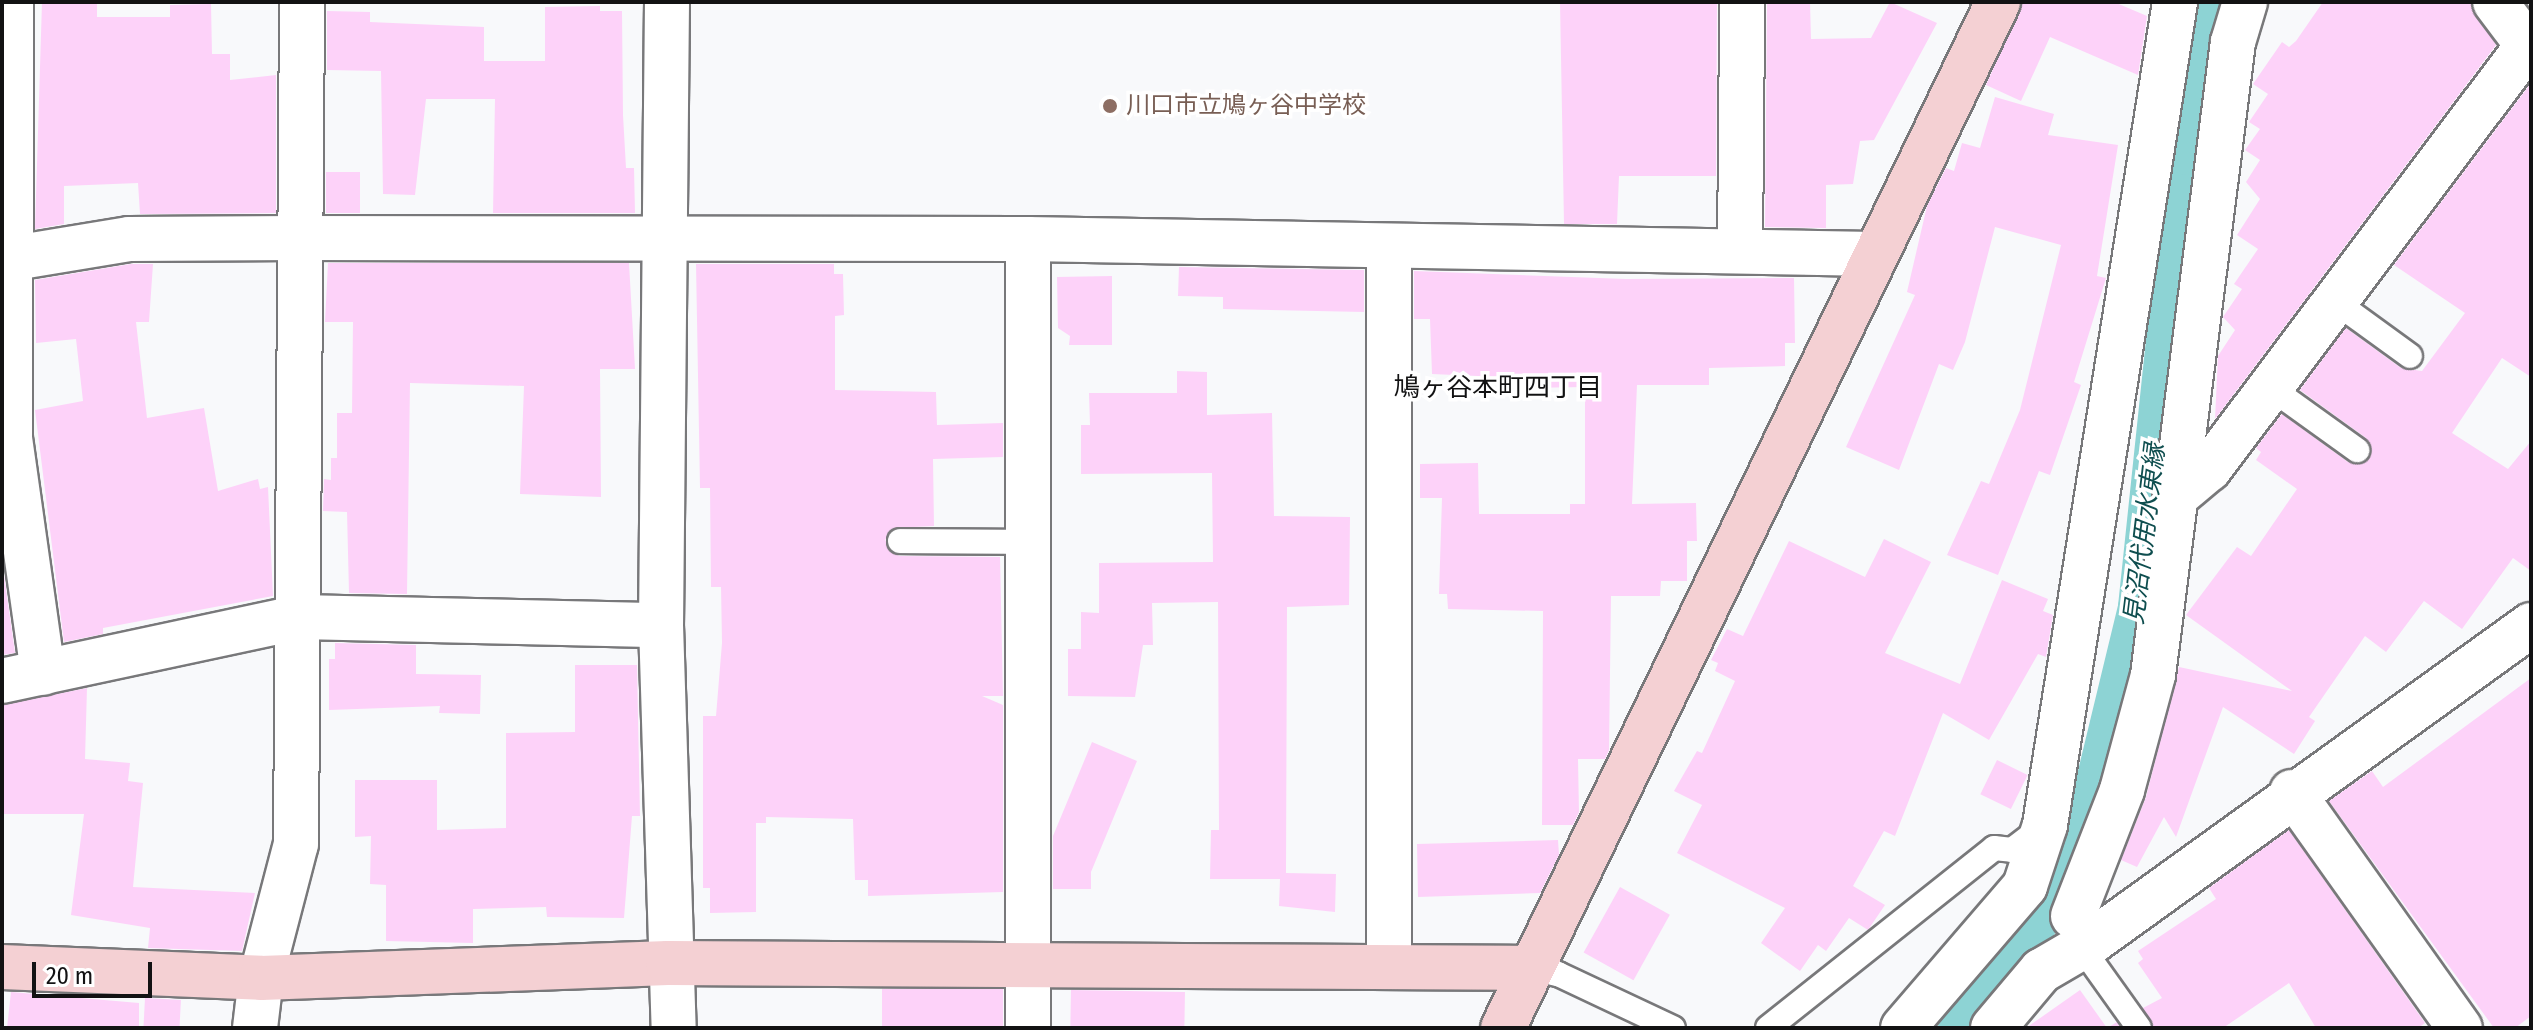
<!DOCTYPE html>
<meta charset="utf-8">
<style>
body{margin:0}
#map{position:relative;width:2533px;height:1030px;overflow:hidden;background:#f8f9fb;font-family:"Fira Sans Condensed","Noto Sans JP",sans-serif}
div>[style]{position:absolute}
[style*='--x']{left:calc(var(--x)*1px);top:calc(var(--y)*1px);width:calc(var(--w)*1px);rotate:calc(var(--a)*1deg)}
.canal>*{height:42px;margin:-21px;padding:0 21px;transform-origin:21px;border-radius:21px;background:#8dd3d4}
.building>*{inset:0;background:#fdd2f9;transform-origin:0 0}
.roads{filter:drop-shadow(2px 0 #78787a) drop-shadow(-2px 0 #78787a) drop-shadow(0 2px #78787a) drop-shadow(0 -2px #78787a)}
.lane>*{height:24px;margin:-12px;padding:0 12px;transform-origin:12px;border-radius:12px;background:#fff}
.street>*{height:44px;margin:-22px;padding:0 22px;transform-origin:22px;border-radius:22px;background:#fff}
.secondary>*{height:44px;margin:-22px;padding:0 22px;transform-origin:22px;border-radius:22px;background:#f4d0d3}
.dots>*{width:22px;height:22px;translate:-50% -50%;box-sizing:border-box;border:4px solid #fff;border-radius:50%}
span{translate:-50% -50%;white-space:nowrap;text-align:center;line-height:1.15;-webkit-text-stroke:7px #fff;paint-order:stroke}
.education-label{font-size:24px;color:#785e54}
.left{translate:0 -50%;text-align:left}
.neighbourhood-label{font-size:26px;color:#121213}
.water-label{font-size:26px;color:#0f4e4f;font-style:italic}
.frame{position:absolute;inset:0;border:4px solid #121213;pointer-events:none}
.scale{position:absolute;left:32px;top:962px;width:120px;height:36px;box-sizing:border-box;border:4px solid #121213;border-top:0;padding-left:10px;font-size:24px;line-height:28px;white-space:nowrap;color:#121213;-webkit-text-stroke:6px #fff;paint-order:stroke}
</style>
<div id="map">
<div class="canal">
<div style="--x:1959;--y:1028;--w:108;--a:-51"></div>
<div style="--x:2027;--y:944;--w:156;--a:-65.4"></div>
<div style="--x:2092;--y:802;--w:201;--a:-76.4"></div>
<div style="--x:2139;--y:607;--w:456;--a:-84"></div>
<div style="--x:2187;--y:154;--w:155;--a:-78.8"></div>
</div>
<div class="building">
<div style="clip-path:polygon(42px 2px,97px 2px,97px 17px,170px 17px,170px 5px,211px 4px,212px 54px,230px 54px,230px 80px,276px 75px,276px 213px,140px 214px,138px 183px,64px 186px,64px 224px,35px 229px)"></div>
<div style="clip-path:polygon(1560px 2px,1717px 2px,1716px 176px,1619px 176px,1617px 224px,1564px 224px)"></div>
<div style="clip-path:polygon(1767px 2px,1810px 2px,1811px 39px,1871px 38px,1890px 2px,1937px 23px,1874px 140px,1860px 141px,1853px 184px,1826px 185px,1826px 228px,1765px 227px)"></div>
<div style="clip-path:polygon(2023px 2px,2114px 2px,2147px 16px,2138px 75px,2050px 37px,2021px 101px,1986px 85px)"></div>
<div style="clip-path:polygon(2323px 2px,2470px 2px,2496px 45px,2215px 419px,2218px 356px,2235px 330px,2223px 317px,2242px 289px,2234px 284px,2258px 249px,2237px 235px,2260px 199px,2246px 182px,2260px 160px,2245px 150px,2260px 129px,2249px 122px,2268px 94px,2253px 84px,2282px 42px,2289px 47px,2296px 41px)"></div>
<div style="clip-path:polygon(600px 6px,600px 11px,622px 11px,623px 115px,626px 168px,634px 168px,635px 213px,493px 213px,495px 99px,426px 99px,415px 195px,383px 194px,381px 71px,327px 70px,327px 11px,370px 12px,370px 22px,484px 27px,484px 61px,545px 61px,545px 7px)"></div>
<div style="clip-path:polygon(2531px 83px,2531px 377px,2502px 358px,2452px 433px,2508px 469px,2531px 441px,2531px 571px,2513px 558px,2462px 629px,2424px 601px,2386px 652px,2365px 636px,2309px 717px,2315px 721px,2294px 754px,2223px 707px,2176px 837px,2164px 817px,2137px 867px,2121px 860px,2146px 797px,2179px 667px,2292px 691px,2186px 615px,2237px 547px,2251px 556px,2297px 489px,2256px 460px,2261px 452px,2256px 448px,2282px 414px,2348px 462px,2369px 459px,2366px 438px,2300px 390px,2346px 328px,2401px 368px,2422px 371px,2465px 313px,2394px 265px)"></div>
<div style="clip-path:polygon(1995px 97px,2054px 114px,2048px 135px,2118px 145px,2097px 276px,2106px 278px,2074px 382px,2081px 385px,2050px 475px,2039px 471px,1998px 575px,1947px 555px,1981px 481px,1989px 484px,2020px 410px,2061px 245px,1995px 227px,1965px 342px,1953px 370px,1939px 364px,1899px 470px,1846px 447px,1915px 295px,1907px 292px,1927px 206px,1946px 168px,1954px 171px,1962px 143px,1980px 148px)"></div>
<div style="left:326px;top:172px;width:34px;height:41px"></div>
<div style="clip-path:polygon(328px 263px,629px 263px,635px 369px,600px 369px,601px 497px,520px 494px,524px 386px,410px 383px,407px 594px,349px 593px,347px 512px,323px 511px,324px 479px,331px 480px,331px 458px,337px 458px,337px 413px,352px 413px,353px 322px,325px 322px)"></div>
<div style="clip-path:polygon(131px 264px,153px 264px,149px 322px,136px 322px,147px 418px,204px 408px,218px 491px,258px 479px,260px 489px,268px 487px,273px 596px,103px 628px,103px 634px,64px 642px,35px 410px,83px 401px,76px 339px,36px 343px,35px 280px)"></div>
<div style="clip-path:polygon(696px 264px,834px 264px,834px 274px,843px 274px,844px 315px,835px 316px,835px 390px,936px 392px,937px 425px,1003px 423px,1003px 457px,933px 459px,934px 526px,893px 528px,885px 540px,899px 556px,1000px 557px,1003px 696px,982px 696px,1003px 705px,1003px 892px,868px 896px,868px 880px,855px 880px,853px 819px,766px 817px,766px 823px,756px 823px,756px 912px,710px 913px,710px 888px,703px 888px,703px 716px,716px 716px,722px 643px,721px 587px,711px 587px,710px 488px,700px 488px)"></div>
<div style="clip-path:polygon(1179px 267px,1364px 270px,1364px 312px,1223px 309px,1223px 297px,1178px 296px)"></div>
<div style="clip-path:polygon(1414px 271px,1626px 279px,1794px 278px,1795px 343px,1785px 343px,1785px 366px,1709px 368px,1709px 385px,1637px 385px,1632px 504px,1696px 503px,1697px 541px,1687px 541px,1687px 581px,1661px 581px,1660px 596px,1611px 596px,1609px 750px,1605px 759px,1578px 759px,1579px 812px,1573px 825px,1542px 825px,1543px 611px,1448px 609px,1447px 594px,1439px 594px,1442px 498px,1420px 498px,1420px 464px,1478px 463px,1479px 514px,1570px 514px,1570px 504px,1585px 504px,1585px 387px,1523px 388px,1523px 378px,1432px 374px,1430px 319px,1414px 319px)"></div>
<div style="clip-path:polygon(1112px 276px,1112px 345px,1069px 345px,1070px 336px,1058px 328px,1057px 277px)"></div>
<div style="clip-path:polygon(1177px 371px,1207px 372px,1207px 415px,1272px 413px,1274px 516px,1350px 517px,1349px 605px,1287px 607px,1286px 873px,1336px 874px,1335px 912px,1279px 906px,1280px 879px,1210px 879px,1211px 830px,1219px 830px,1218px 602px,1152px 603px,1153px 645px,1143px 645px,1135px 697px,1068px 696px,1068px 649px,1081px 649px,1081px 612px,1099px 613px,1099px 563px,1213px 562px,1212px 473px,1081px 474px,1081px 425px,1090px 425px,1089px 393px,1177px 393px)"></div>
<div style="clip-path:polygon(1884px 539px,1931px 562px,1885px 653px,1960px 684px,2002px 580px,2048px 599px,2043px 611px,2053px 615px,2046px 657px,2038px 654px,1989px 740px,1943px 713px,1895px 836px,1884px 831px,1853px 886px,1885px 905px,1868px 930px,1849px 918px,1826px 951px,1818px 945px,1800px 971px,1761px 943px,1785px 908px,1677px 853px,1702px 805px,1674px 791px,1697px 751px,1702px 753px,1735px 681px,1715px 671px,1718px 663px,1711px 660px,1727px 629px,1743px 636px,1789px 541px,1865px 577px)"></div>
<div style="clip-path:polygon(2px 561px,15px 653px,2px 655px)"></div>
<div style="clip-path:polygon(335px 643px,416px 645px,416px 674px,481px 675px,480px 714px,439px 713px,440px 706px,329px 710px,329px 659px,335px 659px)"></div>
<div style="clip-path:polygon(575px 665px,637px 665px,640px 816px,632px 816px,624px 918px,547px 917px,546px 907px,473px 909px,473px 943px,386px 941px,386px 885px,370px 884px,371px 836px,355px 837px,355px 780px,437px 780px,437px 830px,506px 828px,506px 733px,575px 732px)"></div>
<div style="clip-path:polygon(2531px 678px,2531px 1016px,2515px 1028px,2494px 1028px,2329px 801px,2372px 771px,2383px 787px)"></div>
<div style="clip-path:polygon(87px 688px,85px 759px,130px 763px,128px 781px,143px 783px,133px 887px,255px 893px,242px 951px,148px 948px,150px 928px,71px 915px,84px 814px,2px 814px,2px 705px)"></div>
<div style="clip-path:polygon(1092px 742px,1137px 761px,1091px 872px,1091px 889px,1053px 889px,1053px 836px)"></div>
<div style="left:1997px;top:760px;width:34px;height:38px;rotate:26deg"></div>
<div style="clip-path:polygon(2289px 830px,2425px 1023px,2418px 1028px,2316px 1028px,2289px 983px,2223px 1028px,2154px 1028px,2143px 1008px,2162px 998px,2138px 963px,2143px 959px,2138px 951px,2216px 899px,2209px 888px)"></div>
<div style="clip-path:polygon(1558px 840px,1559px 855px,1540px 893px,1418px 897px,1417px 844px)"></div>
<div style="left:1620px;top:887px;width:57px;height:75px;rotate:29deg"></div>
<div style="left:882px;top:989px;width:121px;height:39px"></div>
<div style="left:1071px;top:990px;width:114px;height:38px;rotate:1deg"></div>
<div style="clip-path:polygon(2080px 990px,2107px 1028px,2117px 1022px,2121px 1028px,2026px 1028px)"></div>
<div style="clip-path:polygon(11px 992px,139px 1003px,139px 1028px,7px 1028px)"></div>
<div style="left:145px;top:998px;width:36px;height:30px;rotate:3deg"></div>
</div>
<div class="roads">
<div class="lane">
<div style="--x:2333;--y:300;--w:95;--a:36"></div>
<div style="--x:2268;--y:386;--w:110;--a:35.7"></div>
<div style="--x:900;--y:541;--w:129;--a:0.4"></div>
<div style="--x:2082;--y:948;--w:98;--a:54.5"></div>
<div style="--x:1531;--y:968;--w:28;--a:13"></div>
<div style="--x:1558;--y:974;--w:127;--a:25.2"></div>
<div style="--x:1768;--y:1028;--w:289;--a:-38.5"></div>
<div style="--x:1994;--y:848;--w:18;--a:6"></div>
<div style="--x:2012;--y:850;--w:35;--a:-37"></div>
</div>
<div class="street">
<div style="--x:11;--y:2;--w:436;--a:90.1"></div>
<div style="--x:10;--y:438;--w:237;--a:82"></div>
<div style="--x:667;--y:2;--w:623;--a:90.55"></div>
<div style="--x:661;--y:625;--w:403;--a:88.2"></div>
<div style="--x:2495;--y:2;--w:60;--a:53.1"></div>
<div style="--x:1028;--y:239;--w:789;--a:90"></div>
<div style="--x:1740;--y:251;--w:249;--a:-89.5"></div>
<div style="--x:2;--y:260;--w:129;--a:-9.4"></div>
<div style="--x:129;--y:239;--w:168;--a:-0.3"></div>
<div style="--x:297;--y:238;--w:731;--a:0.08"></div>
<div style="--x:1028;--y:239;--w:847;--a:1.01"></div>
<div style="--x:2180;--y:493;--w:38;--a:-40"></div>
<div style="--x:2209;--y:469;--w:536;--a:-53.04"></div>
<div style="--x:2;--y:681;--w:305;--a:-12.1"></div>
<div style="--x:300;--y:617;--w:361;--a:1.3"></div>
<div style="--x:2292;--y:792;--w:290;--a:54.6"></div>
<div style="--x:2073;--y:916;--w:135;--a:-68.7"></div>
<div style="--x:2122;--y:790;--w:119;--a:-74.9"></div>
<div style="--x:2153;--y:675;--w:638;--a:-82.8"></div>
<div style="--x:2233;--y:42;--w:42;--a:-73.3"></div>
<div style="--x:1389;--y:967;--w:721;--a:-90"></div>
<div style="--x:255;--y:1028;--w:50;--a:-83.2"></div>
<div style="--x:261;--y:978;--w:138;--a:-75.4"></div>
<div style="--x:296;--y:844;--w:842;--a:-89.59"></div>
<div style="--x:1903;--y:1028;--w:187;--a:-49.3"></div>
<div style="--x:2025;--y:886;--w:64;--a:-71.8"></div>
<div style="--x:2045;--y:825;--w:833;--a:-81.02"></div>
<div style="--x:1993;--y:1028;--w:75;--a:-49.9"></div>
<div style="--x:2041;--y:971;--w:61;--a:-30.3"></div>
<div style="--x:2094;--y:940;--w:539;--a:-35.78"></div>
</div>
<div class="secondary">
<div style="--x:2;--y:967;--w:259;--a:2.4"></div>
<div style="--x:261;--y:978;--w:407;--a:-2.1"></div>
<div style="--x:668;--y:963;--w:863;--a:0.33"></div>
<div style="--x:1503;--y:1028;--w:1139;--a:-64.24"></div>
</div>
</div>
<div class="dots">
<div style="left:1110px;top:106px;background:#8d6e63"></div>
</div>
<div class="education-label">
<span class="left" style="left:1126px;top:106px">川口市立鳩ヶ谷中学校</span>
</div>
<div class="neighbourhood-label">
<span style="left:1498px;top:388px">鳩ヶ谷本町四丁目</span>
</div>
<div class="water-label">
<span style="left:2145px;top:534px;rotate:-83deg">見沼代用水東縁</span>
</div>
<div class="frame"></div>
<div class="scale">20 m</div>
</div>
